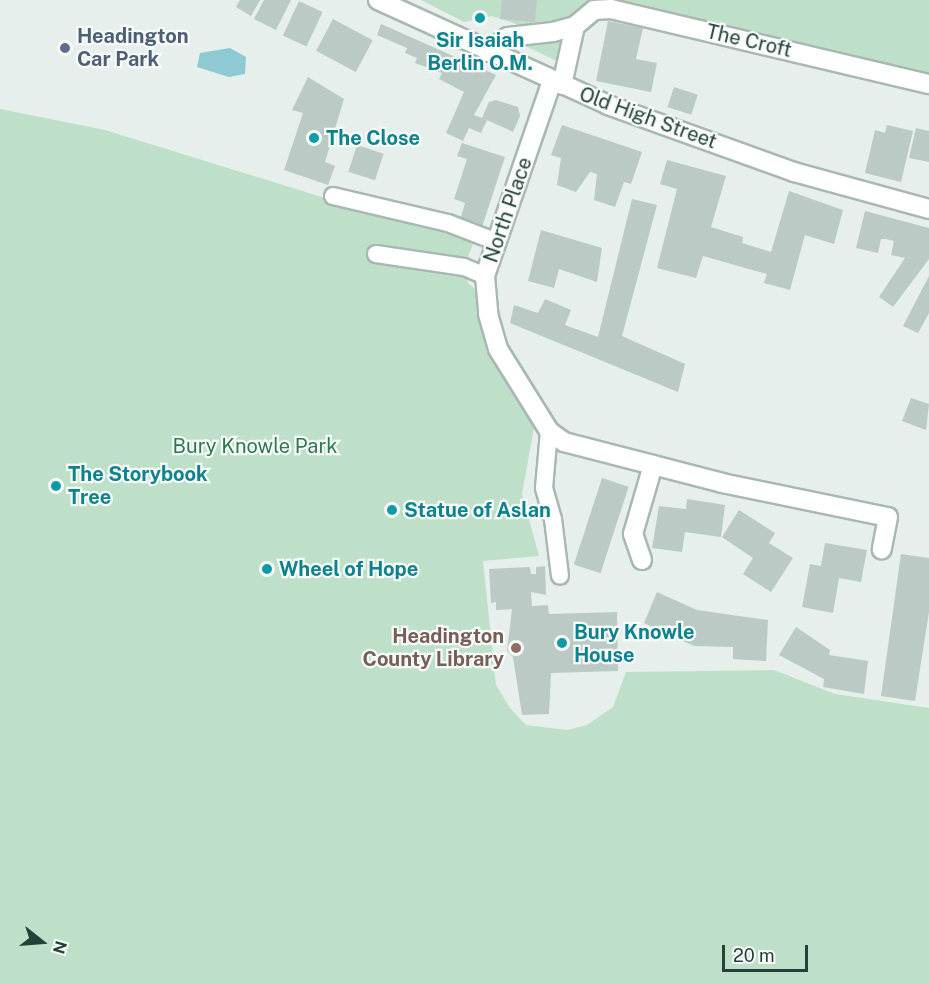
<!DOCTYPE html>
<style>
body{margin:0}
#map{position:relative;width:929px;height:984px;overflow:hidden;background:#e6efeb;font-family:"Public Sans",sans-serif}
div>[style]{position:absolute}
[style*='--x']{left:calc(var(--x)*1px);top:calc(var(--y)*1px);width:calc(var(--w)*1px);rotate:calc(var(--a)*1deg)}
.green>*{inset:0;background:#bfe0c8}
.water>*{inset:0;background:#8ec9d4}
.building>*{inset:0;background:#bbcac4;transform-origin:0 0}
.roads{filter:drop-shadow(2px 0 #a8b8b2) drop-shadow(-2px 0 #a8b8b2) drop-shadow(0 2px #a8b8b2) drop-shadow(0 -2px #a8b8b2)}
.lane>*{height:16px;margin:-8px;padding:0 8px;transform-origin:8px;border-radius:8px;background:#fff}
.street>*{height:18px;margin:-9px;padding:0 9px;transform-origin:9px;border-radius:9px;background:#fff}
.dots>*{width:16px;height:16px;translate:-50% -50%;box-sizing:border-box;border:3px solid #f7fbf9;border-radius:50%}
span{translate:-50% -50%;white-space:nowrap;text-align:center;line-height:1.15;-webkit-text-stroke:4.5px #f7fbf9;paint-order:stroke}
.service-label{font-size:20px;color:#4e5e75;font-weight:700}
.left{translate:0 -50%;text-align:left}
.culture-label{font-size:20px;color:#0d838f;font-weight:700}
.street-label{font-size:20px;color:#24423a}
.park-label{font-size:20px;color:#2d7a4b}
.education-label{font-size:20px;color:#785e54;font-weight:700}
.right{translate:-100% -50%;text-align:right}
.north{position:absolute;left:12px;top:912px;width:60px;height:60px;-webkit-text-stroke:4px #f7fbf9;paint-order:stroke;rotate:107deg;font-size:16px;font-weight:700;line-height:24px;text-align:center;color:#24423a}
.north::after{content:'';display:block;margin:auto;width:21px;height:27px;background:#24423a;clip-path:polygon(50% 0,100% 100%,50% 72%,0 100%)}
.scale{position:absolute;left:722px;top:945px;width:86px;height:27px;box-sizing:border-box;border:3px solid #24423a;border-top:0;padding-left:8px;font-size:18px;line-height:21px;white-space:nowrap;color:#24423a;-webkit-text-stroke:4px #f7fbf9;paint-order:stroke}
</style>
<div id="map">
<div class="green">
<div style="clip-path:polygon(421px 0,929px 0,929px 76px,627px 2px,597px 2px,559px 25px,528px 28px,492px 16px,464px 22px)"></div>
<div style="clip-path:polygon(566px 34px,557px 61px,521px 44px,547px 43px)"></div>
<div style="clip-path:polygon(0 109px,105px 130px,367px 211px,476px 236px,464px 267px,468px 283px,479px 292px,490px 346px,507px 385px,534px 428px,522px 494px,539px 556px,483px 561px,496px 685px,510px 708px,526px 725px,567px 730px,587px 725px,613px 707px,626px 672px,774px 670px,835px 694px,929px 708px,929px 984px,0 984px)"></div>
</div>
<div class="water">
<div style="clip-path:polygon(230px 48px,246px 57px,245px 74px,229px 77px,197px 67px,200px 53px)"></div>
</div>
<div class="building">
<div style="clip-path:polygon(240px 0,260px 0,251px 16px,236px 7px)"></div>
<div style="clip-path:polygon(264px 0,291px 0,276px 30px,254px 19px)"></div>
<div style="clip-path:polygon(502px 0,537px 0,535px 22px,500px 19px)"></div>
<div style="left:299px;top:1px;width:26px;height:38px;rotate:25deg"></div>
<div style="left:333px;top:19px;width:45px;height:36px;rotate:28deg"></div>
<div style="clip-path:polygon(608px 21px,643px 28px,636px 59px,657px 63px,651px 92px,596px 81px)"></div>
<div style="clip-path:polygon(381px 24px,496px 75px,474px 115px,482px 118px,489px 102px,496px 100px,518px 107px,520px 116px,513px 132px,487px 120px,481px 133px,469px 128px,463px 141px,446px 133px,464px 92px,439px 79px,442px 73px,415px 63px,417px 58px,405px 53px,407px 48px,377px 35px)"></div>
<div style="clip-path:polygon(308px 77px,344px 99px,325px 162px,335px 166px,328px 185px,284px 170px,303px 113px,292px 110px)"></div>
<div style="left:674px;top:87px;width:25px;height:21px;rotate:18deg"></div>
<div style="clip-path:polygon(562px 125px,642px 152px,631px 184px,624px 182px,615px 207px,594px 200px,597px 174px,590px 172px,576px 192px,557px 185px,561px 158px,551px 155px)"></div>
<div style="clip-path:polygon(887px 125px,913px 131px,901px 182px,865px 173px,875px 130px,885px 133px)"></div>
<div style="clip-path:polygon(916px 128px,929px 131px,929px 162px,909px 158px)"></div>
<div style="clip-path:polygon(462px 143px,505px 157px,482px 227px,460px 220px,465px 203px,454px 199px,467px 159px,457px 156px)"></div>
<div style="left:357px;top:145px;width:28px;height:28px;rotate:18deg"></div>
<div style="clip-path:polygon(667px 160px,726px 176px,711px 227px,743px 237px,742px 243px,771px 252px,789px 191px,843px 210px,834px 244px,805px 235px,790px 290px,764px 283px,767px 274px,703px 256px,696px 278px,657px 268px,677px 189px,660px 184px)"></div>
<div style="clip-path:polygon(632px 199px,657px 205px,622px 336px,685px 364px,678px 392px,510px 323px,514px 305px,538px 313px,545px 299px,571px 310px,565px 325px,598px 337px)"></div>
<div style="clip-path:polygon(865px 211px,929px 228px,929px 259px,893px 307px,879px 297px,905px 258px,891px 255px,894px 241px,886px 239px,881px 239px,878px 253px,856px 248px)"></div>
<div style="clip-path:polygon(541px 230px,602px 248px,597px 282px,559px 269px,554px 288px,528px 281px)"></div>
<div style="clip-path:polygon(929px 276px,929px 313px,918px 333px,903px 326px)"></div>
<div style="clip-path:polygon(911px 398px,929px 404px,926px 430px,902px 421px)"></div>
<div style="left:602px;top:478px;width:28px;height:91px;rotate:18deg"></div>
<div style="clip-path:polygon(687px 499px,725px 505px,721px 537px,685px 532px,682px 552px,652px 548px,659px 506px,686px 509px)"></div>
<div style="clip-path:polygon(739px 510px,775px 533px,769px 543px,793px 558px,771px 592px,743px 574px,753px 558px,722px 537px)"></div>
<div style="clip-path:polygon(825px 543px,867px 550px,861px 582px,839px 578px,833px 613px,802px 607px,810px 564px,821px 566px)"></div>
<div style="clip-path:polygon(901px 554px,929px 558px,929px 612px,915px 701px,881px 696px)"></div>
<div style="clip-path:polygon(545px 566px,546px 595px,531px 592px,532px 606px,548px 605px,549px 614px,617px 612px,618px 671px,551px 673px,549px 714px,522px 715px,513px 657px,507px 651px,512px 609px,496px 610px,496px 602px,491px 603px,489px 569px,530px 567px,531px 574px,536px 574px,536px 567px)"></div>
<div style="clip-path:polygon(657px 592px,697px 610px,768px 620px,766px 661px,733px 659px,733px 647px,694px 646px,644px 623px)"></div>
<div style="clip-path:polygon(796px 627px,830px 650px,829px 655px,868px 661px,864px 694px,823px 687px,824px 679px,779px 655px)"></div>
</div>
<div class="roads">
<div class="lane">
<div style="--x:333;--y:196;--w:118;--a:13.2"></div>
<div style="--x:448;--y:223;--w:53;--a:21.2"></div>
<div style="--x:376;--y:254;--w:89;--a:8.4"></div>
<div style="--x:464;--y:267;--w:23;--a:23"></div>
<div style="--x:549;--y:431;--w:57;--a:95"></div>
<div style="--x:544;--y:488;--w:32;--a:74"></div>
<div style="--x:553;--y:519;--w:57;--a:83"></div>
</div>
<div class="street">
<div style="--x:378;--y:0;--w:253;--a:24.5"></div>
<div style="--x:608;--y:105;--w:198;--a:19.8"></div>
<div style="--x:794;--y:172;--w:140;--a:15.3"></div>
<div style="--x:488;--y:52;--w:25;--a:-37"></div>
<div style="--x:508;--y:37;--w:45;--a:-6.3"></div>
<div style="--x:553;--y:32;--w:23;--a:-15"></div>
<div style="--x:575;--y:26;--w:25;--a:-40"></div>
<div style="--x:594;--y:10;--w:17;--a:-3"></div>
<div style="--x:611;--y:9;--w:327;--a:13.3"></div>
<div style="--x:552;--y:81;--w:206;--a:109"></div>
<div style="--x:485;--y:276;--w:38;--a:85"></div>
<div style="--x:488;--y:314;--w:36;--a:74"></div>
<div style="--x:498;--y:349;--w:97;--a:58.1"></div>
<div style="--x:549;--y:431;--w:19;--a:36"></div>
<div style="--x:564;--y:442;--w:163;--a:14.5"></div>
<div style="--x:722;--y:483;--w:169;--a:11.6"></div>
<div style="--x:888;--y:517;--w:33;--a:101"></div>
<div style="--x:562;--y:85;--w:60;--a:-77.6"></div>
<div style="--x:642;--y:560;--w:28;--a:-109"></div>
<div style="--x:633;--y:534;--w:72;--a:-73.8"></div>
</div>
</div>
<div class="dots">
<div style="left:480px;top:18px;background:#0f9aa8"></div>
<div style="left:65px;top:48px;background:#5c6f8a"></div>
<div style="left:314px;top:138px;background:#0f9aa8"></div>
<div style="left:56px;top:486px;background:#0f9aa8"></div>
<div style="left:392px;top:510px;background:#0f9aa8"></div>
<div style="left:267px;top:569px;background:#0f9aa8"></div>
<div style="left:562px;top:643px;background:#0f9aa8"></div>
<div style="left:516px;top:648px;background:#8d6e63"></div>
</div>
<div class="service-label">
<span class="left" style="left:77px;top:48px">Headington<br>Car Park</span>
</div>
<div class="culture-label">
<span style="left:480px;top:52px">Sir Isaiah<br>Berlin O.M.</span>
<span class="left" style="left:326px;top:138px">The Close</span>
<span class="left" style="left:68px;top:486px">The Storybook<br>Tree</span>
<span class="left" style="left:404px;top:510px">Statue of Aslan</span>
<span class="left" style="left:279px;top:569px">Wheel of Hope</span>
<span class="left" style="left:574px;top:644px">Bury Knowle<br>House</span>
</div>
<div class="street-label">
<span style="left:749px;top:41px;rotate:13deg">The Croft</span>
<span style="left:648px;top:118px;rotate:20deg">Old High Street</span>
<span style="left:508px;top:210px;rotate:-71deg">North Place</span>
</div>
<div class="park-label">
<span style="left:255px;top:446px">Bury Knowle Park</span>
</div>
<div class="education-label">
<span class="right" style="left:504px;top:648px">Headington<br>County Library</span>
</div>
<div class="north">N</div>
<div class="scale">20 m</div>
</div>
